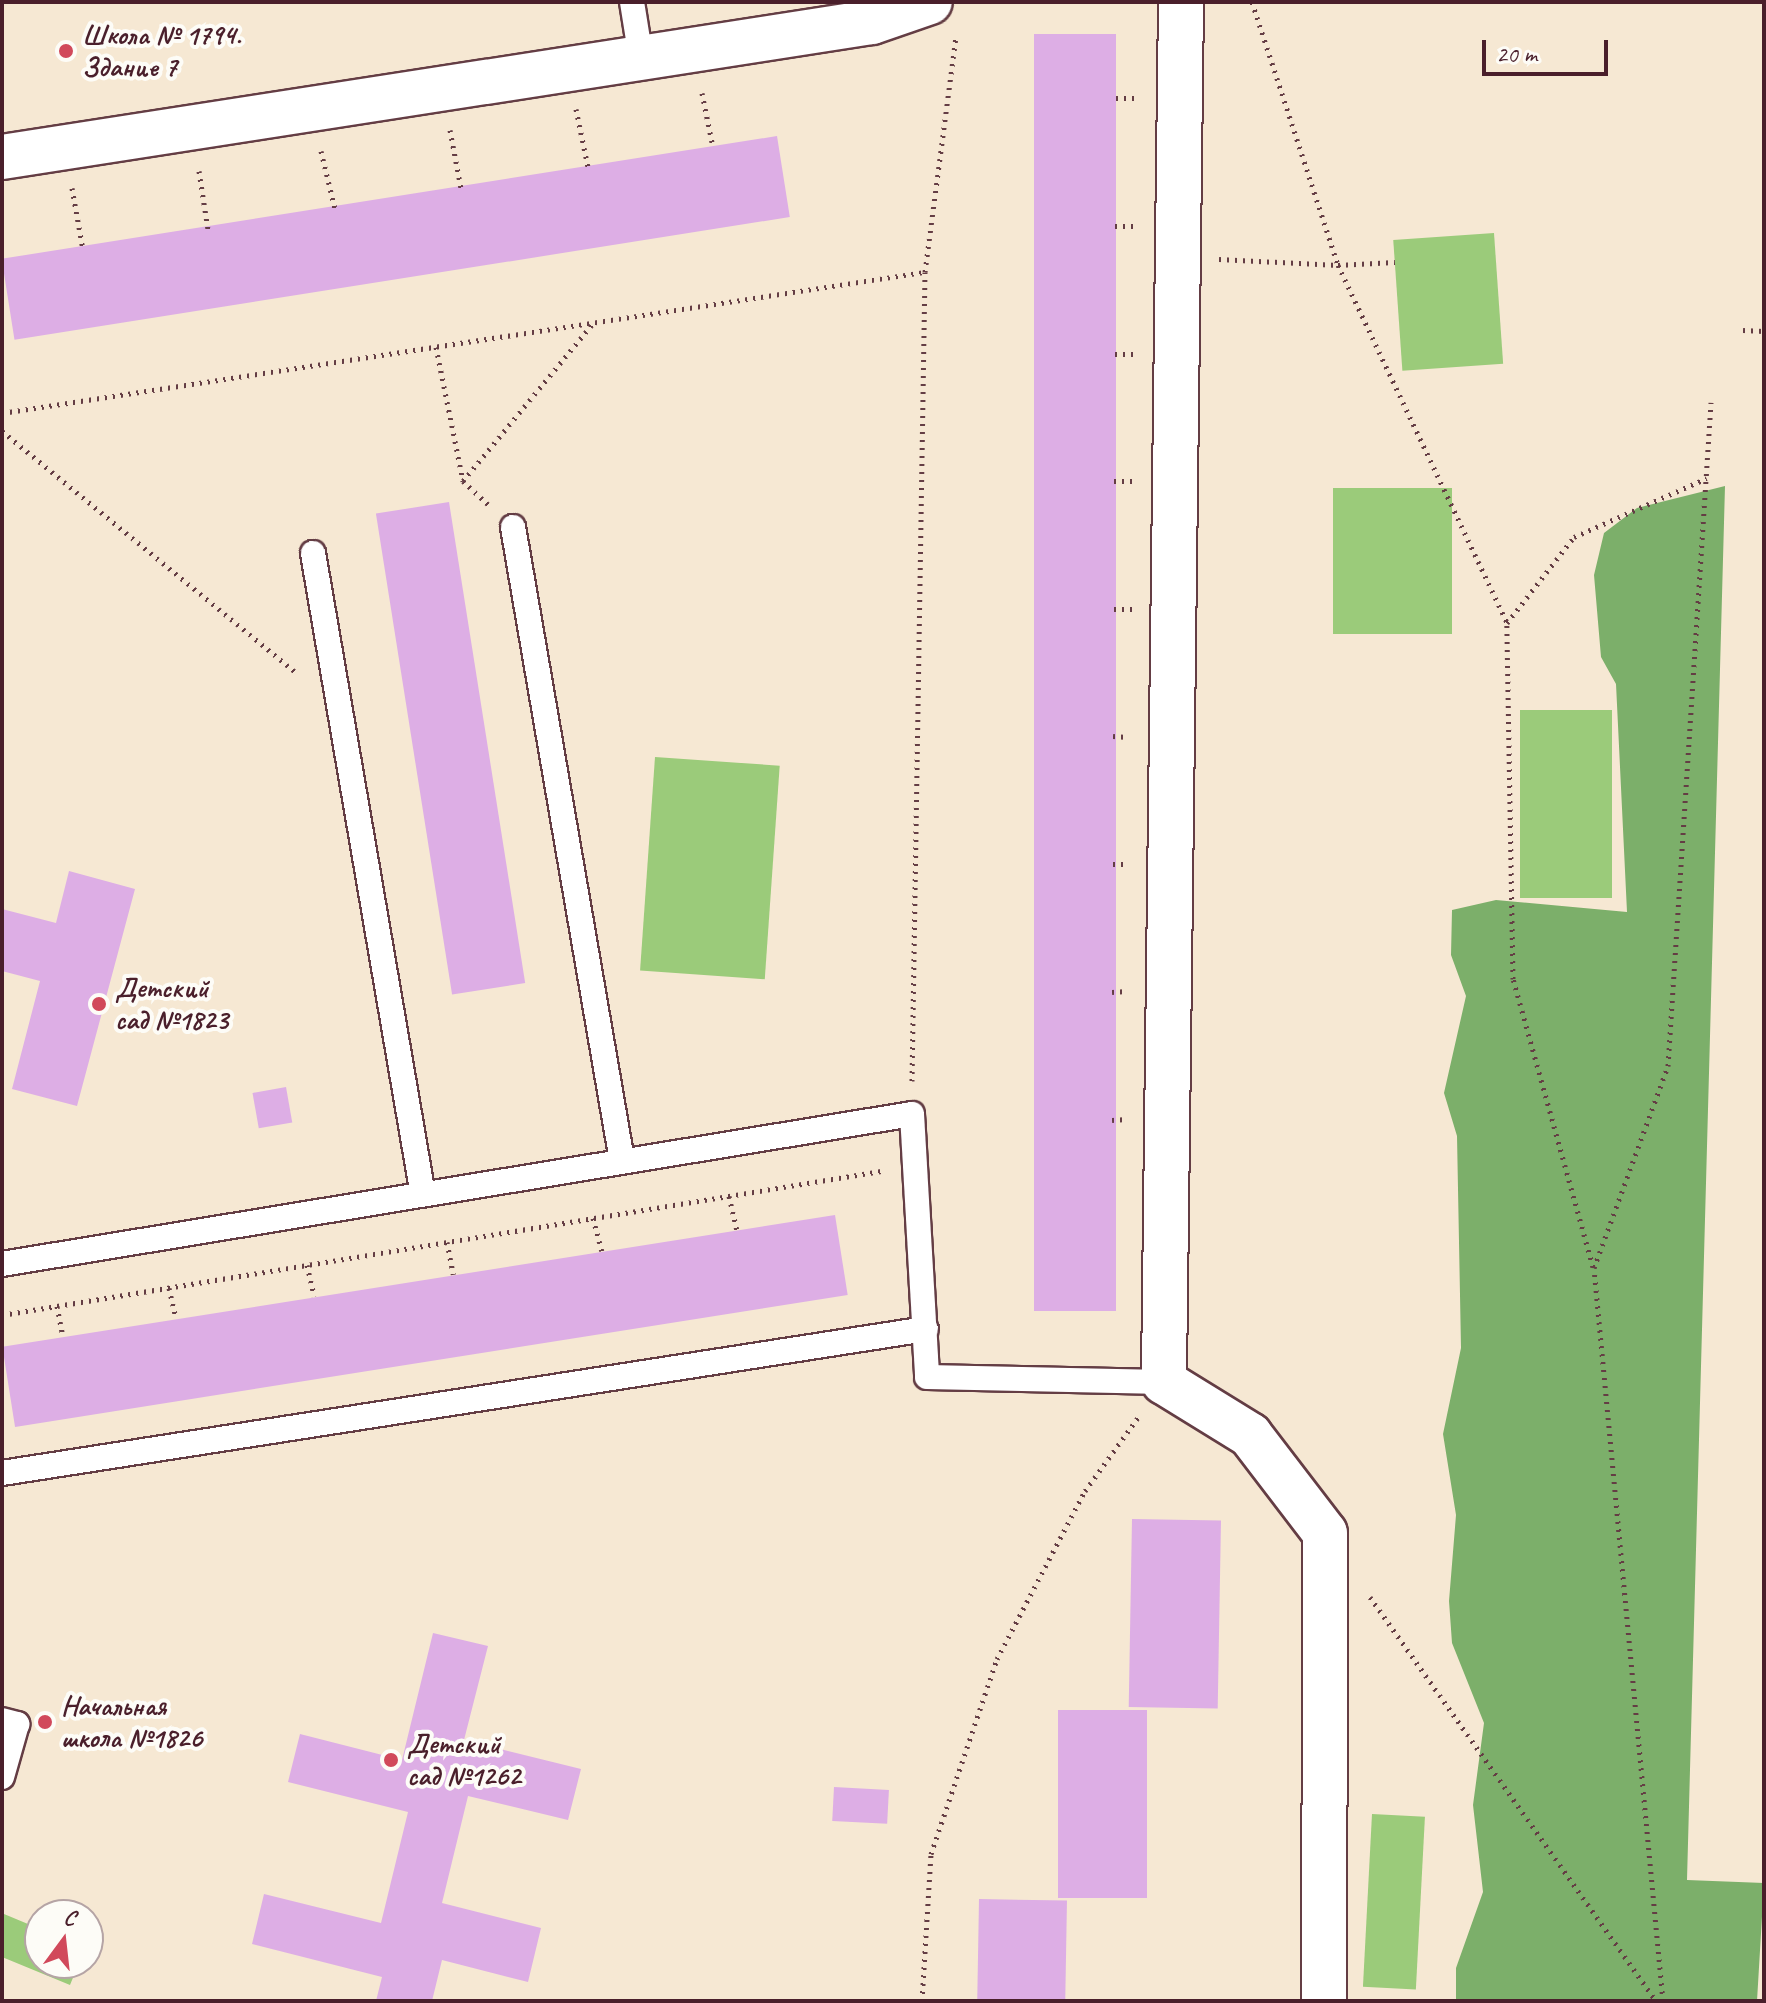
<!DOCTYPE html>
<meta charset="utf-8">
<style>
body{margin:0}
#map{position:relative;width:1766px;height:2003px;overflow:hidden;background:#f6e8d3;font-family:Caveat,sans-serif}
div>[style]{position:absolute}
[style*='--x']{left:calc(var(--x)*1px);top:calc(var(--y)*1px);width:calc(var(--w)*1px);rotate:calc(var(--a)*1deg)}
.green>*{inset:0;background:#9bcb7a;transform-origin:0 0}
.forest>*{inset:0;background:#7caf6a}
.building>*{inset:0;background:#ddaee5;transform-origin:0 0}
.path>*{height:5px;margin-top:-2.5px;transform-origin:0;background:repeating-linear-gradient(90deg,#643d44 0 2px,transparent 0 8px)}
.roads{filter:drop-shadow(2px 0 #643d44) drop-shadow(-2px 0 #643d44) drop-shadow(0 2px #643d44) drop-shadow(0 -2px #643d44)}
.lane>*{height:24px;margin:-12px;padding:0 12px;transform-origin:12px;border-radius:12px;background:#fff}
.street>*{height:44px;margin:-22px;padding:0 22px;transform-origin:22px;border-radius:22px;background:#fff}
.dots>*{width:22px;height:22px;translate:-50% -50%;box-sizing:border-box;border:4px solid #fdfcf7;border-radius:50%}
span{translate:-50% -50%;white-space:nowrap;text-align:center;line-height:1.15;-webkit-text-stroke:8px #fdfcf7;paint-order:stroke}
.poi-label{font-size:28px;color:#4a1f2b;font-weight:700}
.left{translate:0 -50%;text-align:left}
.frame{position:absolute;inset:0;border:4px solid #4a1f2b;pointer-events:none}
.north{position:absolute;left:24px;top:1899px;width:80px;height:80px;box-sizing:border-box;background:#fdfcf7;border:2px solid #b5a4a5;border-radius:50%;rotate:15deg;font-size:22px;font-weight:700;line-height:32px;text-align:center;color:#4a1f2b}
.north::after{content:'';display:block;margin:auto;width:28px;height:36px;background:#d1495b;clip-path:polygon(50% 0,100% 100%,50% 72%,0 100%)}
.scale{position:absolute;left:1482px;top:40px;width:126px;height:36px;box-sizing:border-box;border:4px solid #4a1f2b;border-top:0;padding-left:10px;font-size:24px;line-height:28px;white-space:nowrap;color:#4a1f2b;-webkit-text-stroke:6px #fdfcf7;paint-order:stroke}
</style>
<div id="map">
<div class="green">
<div style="left:1494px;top:233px;width:131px;height:101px;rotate:86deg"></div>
<div style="left:1333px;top:488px;width:119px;height:146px"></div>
<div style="left:1520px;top:710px;width:92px;height:188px"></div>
<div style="left:655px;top:757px;width:125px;height:214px;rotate:4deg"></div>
<div style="left:1372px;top:1814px;width:53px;height:173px;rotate:3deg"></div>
<div style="clip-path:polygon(4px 1914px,40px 1929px,40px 1963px,79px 1963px,70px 1985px,2px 1957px)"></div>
</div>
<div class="forest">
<div style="clip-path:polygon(1725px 486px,1687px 1880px,1764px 1883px,1757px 2001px,1456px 2001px,1456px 1968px,1483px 1892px,1473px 1805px,1484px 1723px,1452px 1643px,1449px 1601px,1456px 1515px,1443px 1434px,1461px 1348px,1457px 1136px,1444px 1093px,1466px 996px,1451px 955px,1452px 910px,1496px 900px,1627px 912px,1616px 684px,1601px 657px,1594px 575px,1604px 533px,1637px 508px)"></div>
</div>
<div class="building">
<div style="left:1034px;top:34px;width:82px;height:1277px"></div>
<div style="left:777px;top:136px;width:82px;height:785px;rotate:81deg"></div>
<div style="left:449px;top:502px;width:487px;height:74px;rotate:81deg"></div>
<div style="clip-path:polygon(69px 871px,135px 889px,77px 1106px,12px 1089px,40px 981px,2px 971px,2px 909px,56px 923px)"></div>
<div style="left:286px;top:1087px;width:36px;height:34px;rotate:80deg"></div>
<div style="left:835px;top:1215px;width:81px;height:843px;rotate:81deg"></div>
<div style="left:1132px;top:1519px;width:89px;height:188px;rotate:1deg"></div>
<div style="clip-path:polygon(433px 1633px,488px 1646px,464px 1740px,581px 1769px,568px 1820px,468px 1796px,442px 1903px,541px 1928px,528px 1982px,442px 1960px,432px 2001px,376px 2001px,382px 1977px,252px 1944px,264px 1894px,381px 1923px,408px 1812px,288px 1782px,300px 1734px,402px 1760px)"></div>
<div style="left:1058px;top:1710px;width:89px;height:188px"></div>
<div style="left:834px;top:1787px;width:55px;height:34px;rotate:3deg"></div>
<div style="left:979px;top:1899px;width:88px;height:102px;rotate:1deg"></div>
</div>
<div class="path">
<div style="--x:1252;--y:2;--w:277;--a:71.9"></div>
<div style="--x:1338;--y:265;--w:57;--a:-3"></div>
<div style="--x:702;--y:93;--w:55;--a:78.5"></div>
<div style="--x:1116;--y:98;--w:23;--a:0"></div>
<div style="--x:576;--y:109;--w:59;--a:78.3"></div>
<div style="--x:450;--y:130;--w:59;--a:79.3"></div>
<div style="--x:321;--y:151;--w:60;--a:76.4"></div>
<div style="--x:199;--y:171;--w:59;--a:81.2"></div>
<div style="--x:72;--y:188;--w:63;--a:79.9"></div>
<div style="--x:1115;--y:226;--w:19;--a:0"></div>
<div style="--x:1219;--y:259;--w:119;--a:2.9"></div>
<div style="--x:1338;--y:265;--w:396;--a:64.7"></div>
<div style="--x:1743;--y:330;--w:21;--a:3"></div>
<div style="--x:436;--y:347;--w:137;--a:78.6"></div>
<div style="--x:463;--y:481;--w:35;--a:43"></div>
<div style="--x:1115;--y:354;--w:19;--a:0"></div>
<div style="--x:2;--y:413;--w:934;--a:-8.69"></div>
<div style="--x:2;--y:431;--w:383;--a:39.4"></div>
<div style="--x:463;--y:481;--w:206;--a:-50.5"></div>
<div style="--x:1114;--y:481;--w:19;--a:0"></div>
<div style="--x:1114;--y:609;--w:19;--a:0"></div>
<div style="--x:1113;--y:736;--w:15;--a:4"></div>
<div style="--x:1113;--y:864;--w:15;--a:0"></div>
<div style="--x:1112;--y:992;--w:15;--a:-4"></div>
<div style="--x:912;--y:1081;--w:809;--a:-89.08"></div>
<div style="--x:925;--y:272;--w:237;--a:-82.5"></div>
<div style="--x:1112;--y:1120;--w:15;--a:-4"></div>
<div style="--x:729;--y:1196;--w:35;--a:77"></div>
<div style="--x:593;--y:1218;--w:34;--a:75"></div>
<div style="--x:447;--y:1242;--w:33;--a:79"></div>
<div style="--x:307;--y:1265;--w:32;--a:77"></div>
<div style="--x:1593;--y:1267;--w:299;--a:-105.5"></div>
<div style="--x:1513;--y:979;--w:356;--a:-91"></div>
<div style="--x:1507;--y:623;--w:109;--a:-52.1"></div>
<div style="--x:1574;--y:537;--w:145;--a:-23.9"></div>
<div style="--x:169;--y:1288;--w:31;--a:77"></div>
<div style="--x:57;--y:1306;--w:31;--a:79"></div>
<div style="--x:2;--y:1315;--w:891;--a:-9.3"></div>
<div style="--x:1370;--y:1597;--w:495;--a:54.7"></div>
<div style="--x:922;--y:2001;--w:147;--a:-86.5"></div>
<div style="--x:931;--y:1854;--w:206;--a:-71.3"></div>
<div style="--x:997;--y:1659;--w:190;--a:-62.4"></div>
<div style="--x:1085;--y:1491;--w:92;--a:-54.2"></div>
<div style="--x:1663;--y:2001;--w:736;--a:-95.38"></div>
<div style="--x:1594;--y:1268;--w:215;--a:-69.9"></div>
<div style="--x:1668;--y:1066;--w:665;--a:-86.29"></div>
</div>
<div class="roads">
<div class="lane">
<div style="--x:632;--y:2;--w:57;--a:80.9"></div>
<div style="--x:513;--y:527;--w:643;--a:80.24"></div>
<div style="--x:313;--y:553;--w:651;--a:80.28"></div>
<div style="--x:2;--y:1264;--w:922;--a:-9.36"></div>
<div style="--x:912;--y:1114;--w:263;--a:86.7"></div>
<div style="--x:927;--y:1377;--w:237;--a:1.2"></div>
<div style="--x:2;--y:1473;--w:935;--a:-8.86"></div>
<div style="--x:2;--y:1720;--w:16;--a:15"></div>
<div style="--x:17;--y:1724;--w:55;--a:105.8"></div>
</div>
<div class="street">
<div style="--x:1181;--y:2;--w:1380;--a:90.71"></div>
<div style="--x:1164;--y:1382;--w:101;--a:31.6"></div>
<div style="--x:1250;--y:1435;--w:123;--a:52.6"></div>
<div style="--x:1325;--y:1533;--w:468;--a:90.1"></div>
<div style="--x:2;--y:157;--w:880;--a:-8.82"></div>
<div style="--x:872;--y:22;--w:61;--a:-19"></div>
</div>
</div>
<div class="dots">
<div style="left:66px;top:51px;background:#d1495b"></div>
<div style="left:99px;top:1004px;background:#d1495b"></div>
<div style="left:45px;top:1722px;background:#d1495b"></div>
<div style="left:391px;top:1760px;background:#d1495b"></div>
</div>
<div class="poi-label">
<span class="left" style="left:82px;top:51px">Школа № 1794.<br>Здание 7</span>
<span class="left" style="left:115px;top:1004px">Детский<br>сад №1823</span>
<span class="left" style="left:61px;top:1722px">Начальная<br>школа №1826</span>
<span class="left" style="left:407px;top:1760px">Детский<br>сад №1262</span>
</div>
<div class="frame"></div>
<div class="north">С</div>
<div class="scale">20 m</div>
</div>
